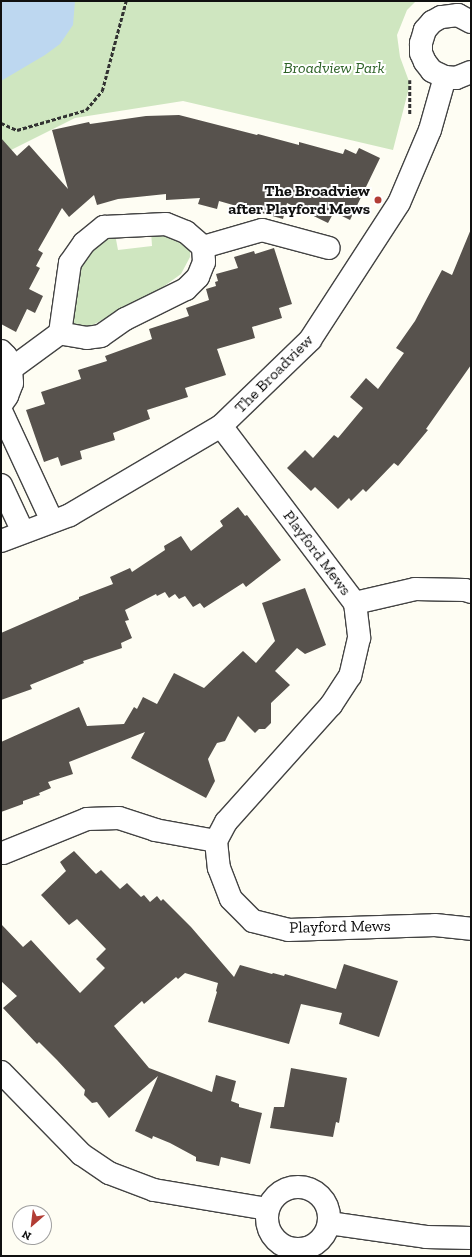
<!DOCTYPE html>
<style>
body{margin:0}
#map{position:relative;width:472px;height:1257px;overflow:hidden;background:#fefdf3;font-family:"Zilla Slab",serif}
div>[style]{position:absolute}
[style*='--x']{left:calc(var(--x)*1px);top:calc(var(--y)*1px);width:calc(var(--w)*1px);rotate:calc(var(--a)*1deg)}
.green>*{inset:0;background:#cfe6c0}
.water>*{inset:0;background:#bdd7f0}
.building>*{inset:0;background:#57524d}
.path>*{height:2.5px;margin-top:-1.25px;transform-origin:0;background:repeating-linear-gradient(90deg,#323232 0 4px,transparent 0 6px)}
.roads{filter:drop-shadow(1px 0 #434343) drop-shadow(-1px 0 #434343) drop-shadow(0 1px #434343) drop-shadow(0 -1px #434343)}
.minor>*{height:22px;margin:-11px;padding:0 11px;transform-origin:11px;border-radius:11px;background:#fff}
.minor>.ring{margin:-11px;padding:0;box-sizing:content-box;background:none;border:22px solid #fff;border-radius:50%}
.dots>*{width:11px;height:11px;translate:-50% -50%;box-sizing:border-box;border:2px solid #fff;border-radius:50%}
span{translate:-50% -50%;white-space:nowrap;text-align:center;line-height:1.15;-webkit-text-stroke:4px #fff;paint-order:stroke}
.park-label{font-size:16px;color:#2c6126;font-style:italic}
.poi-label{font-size:16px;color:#101010;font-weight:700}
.right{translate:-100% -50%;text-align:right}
.street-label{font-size:16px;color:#101010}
.frame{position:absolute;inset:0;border:2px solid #101010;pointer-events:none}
.north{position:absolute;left:12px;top:1205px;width:40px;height:40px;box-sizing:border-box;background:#fff;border:1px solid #9f9f9f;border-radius:50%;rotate:208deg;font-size:11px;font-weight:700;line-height:16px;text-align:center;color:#101010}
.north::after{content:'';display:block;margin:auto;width:14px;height:18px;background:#b23d35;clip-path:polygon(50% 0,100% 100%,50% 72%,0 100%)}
</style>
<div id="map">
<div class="green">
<div style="clip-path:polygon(1px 1px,416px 1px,407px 10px,397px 35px,400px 57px,410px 84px,393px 150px,183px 101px,75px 118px,1px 155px)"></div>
<div style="clip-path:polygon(151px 231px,171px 232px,190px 249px,190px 257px,181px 274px,163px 287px,89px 327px,74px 330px,65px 318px,81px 251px,115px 234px,118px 250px,152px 246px)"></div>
</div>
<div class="water">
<div style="clip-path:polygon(1px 1px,75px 1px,73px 25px,60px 44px,45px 55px,1px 81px)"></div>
</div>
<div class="building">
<div style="clip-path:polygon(179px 115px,257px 135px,258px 134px,299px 145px,299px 142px,343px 154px,345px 149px,356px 154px,359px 148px,380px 158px,350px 220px,334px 212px,328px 223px,287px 203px,283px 219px,219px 201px,217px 209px,198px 204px,200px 198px,166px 200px,166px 194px,118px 199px,97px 205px,94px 195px,69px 217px,62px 208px,38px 250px,43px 253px,36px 266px,40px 268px,29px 289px,43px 296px,35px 313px,27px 309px,16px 332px,1px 324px,1px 138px,17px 156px,29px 145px,68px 189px,52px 130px,89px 122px,90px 124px,146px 116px)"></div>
<div style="clip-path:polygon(471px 229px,471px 365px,426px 429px,428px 430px,398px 466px,394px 463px,366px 492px,363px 489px,351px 501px,349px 498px,338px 509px,315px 487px,311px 491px,287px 468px,305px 450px,313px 458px,334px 435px,338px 438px,363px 408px,350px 397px,366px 378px,378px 389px,404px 353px,396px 348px,415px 321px,442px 270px,452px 275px)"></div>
<div style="clip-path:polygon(274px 248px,292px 304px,279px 308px,282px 318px,252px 327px,255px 338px,217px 349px,226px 375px,185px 388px,188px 397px,147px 410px,150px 419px,113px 433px,115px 440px,80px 451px,82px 459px,61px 466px,58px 457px,44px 462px,26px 410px,45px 404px,41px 392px,81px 379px,78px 370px,107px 361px,105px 356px,152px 339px,149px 329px,189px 316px,186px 308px,209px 300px,206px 289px,216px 286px,215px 282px,218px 281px,216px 274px,238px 268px,234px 257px,254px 251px,255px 254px)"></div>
<div style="clip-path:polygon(238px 507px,245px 516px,247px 515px,281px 560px,246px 587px,243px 583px,204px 608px,200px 603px,193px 607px,185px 596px,179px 599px,175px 594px,169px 598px,165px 592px,157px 596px,156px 594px,125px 610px,129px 620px,125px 621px,132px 638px,121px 643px,122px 648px,83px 661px,84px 663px,30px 685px,32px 689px,1px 700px,1px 633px,79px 599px,79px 597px,113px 584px,110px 577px,130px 568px,132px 572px,165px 550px,164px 546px,181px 536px,191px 551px,223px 526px,220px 521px)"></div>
<div style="clip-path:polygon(305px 588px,326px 645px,305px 654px,297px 648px,275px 671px,290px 685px,271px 703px,271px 723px,265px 729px,259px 729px,255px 733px,238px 716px,225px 741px,217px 743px,208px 759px,215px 781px,206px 798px,131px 758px,145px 732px,69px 762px,73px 774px,48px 782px,51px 788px,39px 793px,40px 795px,23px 801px,23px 804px,1px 812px,1px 742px,79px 707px,87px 726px,124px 724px,134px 707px,137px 709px,143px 697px,157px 704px,174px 673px,204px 688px,243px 651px,256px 663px,275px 641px,262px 603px)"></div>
<div style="clip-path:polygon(74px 851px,96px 874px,101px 870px,120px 889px,127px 883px,141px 897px,144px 895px,150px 902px,157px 896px,161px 901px,163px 899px,191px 927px,234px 977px,240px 965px,272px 974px,273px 973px,284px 976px,285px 974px,336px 989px,344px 964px,398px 981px,379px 1037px,339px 1024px,342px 1013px,301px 1004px,289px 1044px,208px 1022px,217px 992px,216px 991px,218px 983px,185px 973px,178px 979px,176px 977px,144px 1004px,142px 1001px,114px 1026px,149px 1068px,212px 1092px,216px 1075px,236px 1081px,231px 1101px,239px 1104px,239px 1107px,262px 1113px,250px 1164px,221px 1157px,219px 1166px,196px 1161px,196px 1157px,170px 1143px,153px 1136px,152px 1139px,135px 1131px,158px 1076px,109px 1118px,97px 1102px,92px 1103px,84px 1095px,85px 1090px,57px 1060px,39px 1042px,37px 1044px,3px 1008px,17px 996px,1px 981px,1px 924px,23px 947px,31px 940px,80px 993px,105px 968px,96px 959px,106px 949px,77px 919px,69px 925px,41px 895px,66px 871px,60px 862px)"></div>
<div style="clip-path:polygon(291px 1068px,347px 1078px,339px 1123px,336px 1122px,333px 1137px,270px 1128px,274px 1107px,284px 1107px)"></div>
</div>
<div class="path">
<div style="--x:410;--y:80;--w:35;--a:90"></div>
<div style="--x:1;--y:123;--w:17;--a:24"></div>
<div style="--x:17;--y:130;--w:72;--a:-16.2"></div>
<div style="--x:86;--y:110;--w:25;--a:-50"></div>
<div style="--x:102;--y:91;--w:93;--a:-75.1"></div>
</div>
<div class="roads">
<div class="minor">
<div style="--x:471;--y:22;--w:15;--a:-152"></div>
<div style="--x:458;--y:15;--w:17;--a:173"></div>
<div style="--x:441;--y:17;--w:10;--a:151"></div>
<div style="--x:432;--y:22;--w:11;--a:131"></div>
<div style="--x:425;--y:30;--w:14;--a:107"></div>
<div style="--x:421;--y:43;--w:10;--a:90"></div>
<div style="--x:421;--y:53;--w:10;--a:66"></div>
<div style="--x:425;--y:62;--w:11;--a:52"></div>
<div style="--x:432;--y:71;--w:14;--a:25"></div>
<div style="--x:445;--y:77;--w:11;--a:5"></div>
<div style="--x:456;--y:78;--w:16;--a:-22"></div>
<div style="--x:203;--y:247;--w:61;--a:-16.1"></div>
<div style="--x:262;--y:230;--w:69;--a:15"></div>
<div style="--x:1;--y:351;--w:7;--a:45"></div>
<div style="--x:6;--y:356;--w:14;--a:69"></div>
<div style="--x:11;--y:369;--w:14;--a:86"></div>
<div style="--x:12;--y:383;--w:14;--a:111"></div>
<div style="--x:7;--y:396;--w:11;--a:124"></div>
<div style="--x:11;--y:369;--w:61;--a:-36.3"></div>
<div style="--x:60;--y:333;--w:71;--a:-81.9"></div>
<div style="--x:70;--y:263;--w:24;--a:-55"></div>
<div style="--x:84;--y:243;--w:26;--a:-39"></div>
<div style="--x:104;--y:227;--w:62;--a:-2.8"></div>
<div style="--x:166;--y:224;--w:22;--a:22"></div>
<div style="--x:186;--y:232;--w:23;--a:41"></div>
<div style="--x:203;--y:247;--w:15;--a:86"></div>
<div style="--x:204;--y:262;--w:16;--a:112"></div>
<div style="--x:198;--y:277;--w:17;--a:135"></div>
<div style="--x:186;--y:289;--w:68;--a:153.8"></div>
<div style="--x:125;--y:319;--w:29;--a:145"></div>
<div style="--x:101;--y:336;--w:14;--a:172"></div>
<div style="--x:87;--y:338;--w:27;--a:-170"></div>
<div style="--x:1;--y:411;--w:121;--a:65.1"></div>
<div style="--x:221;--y:426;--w:222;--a:52.9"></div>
<div style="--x:355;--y:603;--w:35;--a:83"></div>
<div style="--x:359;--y:638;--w:39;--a:103"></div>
<div style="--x:350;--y:676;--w:35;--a:123"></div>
<div style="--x:331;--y:705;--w:157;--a:131.9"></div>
<div style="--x:226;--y:822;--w:21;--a:118"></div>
<div style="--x:216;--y:841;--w:27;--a:84"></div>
<div style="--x:219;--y:868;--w:33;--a:69"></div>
<div style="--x:231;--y:899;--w:31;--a:45"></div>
<div style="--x:253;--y:921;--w:36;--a:14"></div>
<div style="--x:288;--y:930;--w:147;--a:-1.9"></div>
<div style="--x:435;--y:925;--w:36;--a:6"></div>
<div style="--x:1;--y:485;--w:52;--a:64.9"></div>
<div style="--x:1;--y:541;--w:74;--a:-20.6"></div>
<div style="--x:70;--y:515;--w:175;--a:-30.5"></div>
<div style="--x:221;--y:426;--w:124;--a:-44"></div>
<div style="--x:310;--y:340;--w:163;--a:-57"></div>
<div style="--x:399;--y:203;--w:79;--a:-67"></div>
<div style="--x:430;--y:130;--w:55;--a:-74.2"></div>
<div style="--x:355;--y:603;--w:62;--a:-13.1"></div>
<div style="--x:415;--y:589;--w:50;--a:1.1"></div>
<div style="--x:465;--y:590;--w:6;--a:18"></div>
<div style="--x:3;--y:853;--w:91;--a:-22"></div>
<div style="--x:87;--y:819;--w:32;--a:-2"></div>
<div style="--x:119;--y:818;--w:38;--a:18"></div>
<div style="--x:155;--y:830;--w:62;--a:10.2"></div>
<div style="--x:1;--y:1072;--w:115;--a:45.7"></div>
<div style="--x:81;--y:1154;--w:34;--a:34"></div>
<div style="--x:109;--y:1173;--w:48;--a:20.7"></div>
<div style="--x:154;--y:1190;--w:115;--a:9.5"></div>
<div class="ring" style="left:267px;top:1187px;width:40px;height:40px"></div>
<div style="--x:329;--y:1223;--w:98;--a:8.2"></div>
<div style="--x:426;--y:1237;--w:45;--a:1.3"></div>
</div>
</div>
<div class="dots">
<div style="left:378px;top:200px;background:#b23d35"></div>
</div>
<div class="park-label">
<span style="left:334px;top:68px">Broadview Park</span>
</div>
<div class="poi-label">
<span class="right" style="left:370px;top:200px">The Broadview<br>after Playford Mews</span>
</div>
<div class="street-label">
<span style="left:274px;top:374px;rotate:-45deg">The Broadview</span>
<span style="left:317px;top:553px;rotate:53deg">Playford Mews</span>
<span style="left:340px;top:927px;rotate:-1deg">Playford Mews</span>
</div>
<div class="frame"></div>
<div class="north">N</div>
</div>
